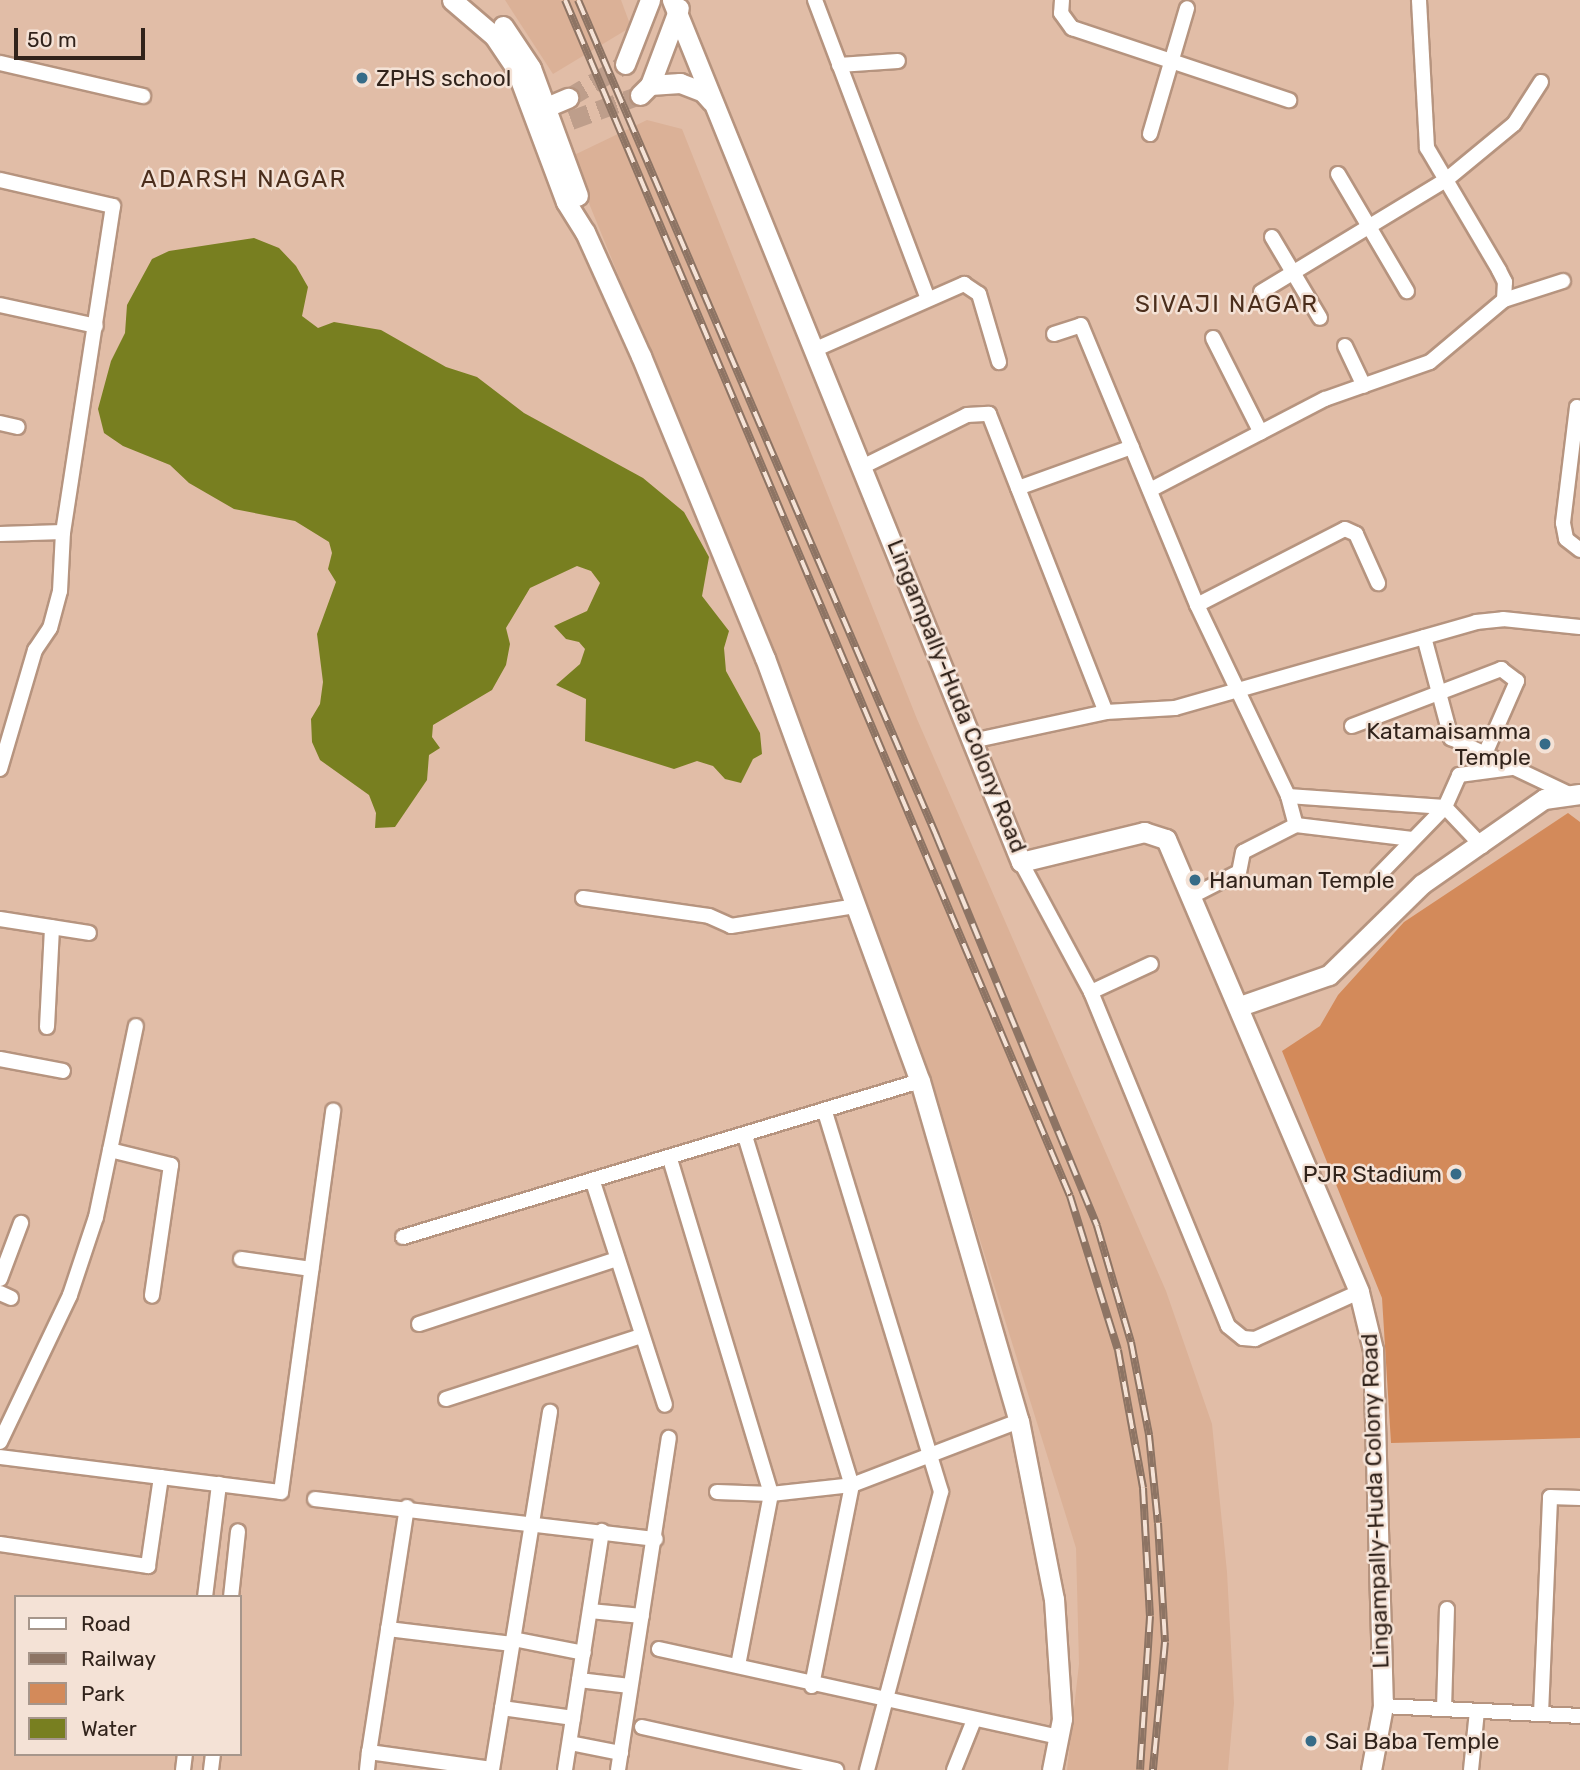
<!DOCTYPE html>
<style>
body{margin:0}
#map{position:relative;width:1580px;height:1770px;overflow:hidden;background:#e1bda7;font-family:Rubik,sans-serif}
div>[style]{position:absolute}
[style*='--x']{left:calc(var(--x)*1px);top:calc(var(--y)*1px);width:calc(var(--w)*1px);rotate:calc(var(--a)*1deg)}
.built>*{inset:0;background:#dbb197}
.green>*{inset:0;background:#d38a5a}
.water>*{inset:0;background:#787f20}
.secondary-tunnel>*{height:19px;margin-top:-9.5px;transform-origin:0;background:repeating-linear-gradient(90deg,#be9e8b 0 19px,transparent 0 29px)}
.roads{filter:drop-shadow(2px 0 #b6947f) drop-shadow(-2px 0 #b6947f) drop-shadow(0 2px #b6947f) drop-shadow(0 -2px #b6947f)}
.street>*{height:14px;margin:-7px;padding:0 7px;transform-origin:7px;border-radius:7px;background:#fff}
.secondary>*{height:19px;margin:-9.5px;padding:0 9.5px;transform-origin:9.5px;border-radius:9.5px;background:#fff}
.rail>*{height:8px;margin-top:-4px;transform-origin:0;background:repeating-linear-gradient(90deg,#f4e2d6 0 16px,#8d7464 0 32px);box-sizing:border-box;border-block:2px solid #8d7464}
.dots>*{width:19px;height:19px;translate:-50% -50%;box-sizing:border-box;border:4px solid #f4e2d6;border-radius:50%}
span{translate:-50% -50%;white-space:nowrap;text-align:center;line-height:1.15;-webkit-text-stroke:5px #f4e2d6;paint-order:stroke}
.poi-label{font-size:23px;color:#31231b}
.left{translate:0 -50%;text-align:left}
.right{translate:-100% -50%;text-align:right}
.street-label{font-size:23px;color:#31231b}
.neighbourhood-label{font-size:24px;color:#4b2e1c;letter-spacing:2px}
.legend{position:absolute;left:14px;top:1595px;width:228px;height:161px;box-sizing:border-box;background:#f4e2d6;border:2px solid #a6968b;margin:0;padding:9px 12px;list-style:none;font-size:21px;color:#31231b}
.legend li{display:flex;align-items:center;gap:14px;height:35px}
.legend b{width:35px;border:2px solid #a6968b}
.scale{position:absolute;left:14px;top:28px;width:131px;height:32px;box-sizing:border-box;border:4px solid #31231b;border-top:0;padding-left:9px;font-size:21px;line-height:24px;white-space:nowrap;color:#31231b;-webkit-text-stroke:5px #f4e2d6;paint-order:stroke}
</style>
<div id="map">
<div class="built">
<div style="clip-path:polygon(505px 0,621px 0,631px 27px,553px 74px)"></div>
<div style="clip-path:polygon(647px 120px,682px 129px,917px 719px,1166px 1291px,1212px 1424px,1227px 1572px,1234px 1703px,1228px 1770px,1067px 1770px,1079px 1664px,1076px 1548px,928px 1073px,744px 582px,570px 157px)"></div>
</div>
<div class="green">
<div style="clip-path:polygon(1568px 813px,1580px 822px,1580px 1438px,1391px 1443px,1382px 1298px,1282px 1051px,1320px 1026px,1338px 995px,1404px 922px)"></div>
</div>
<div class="water">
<div style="clip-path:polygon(254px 238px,279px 248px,296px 266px,308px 287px,302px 316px,318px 328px,334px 322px,381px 330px,446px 367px,477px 377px,524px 413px,643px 478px,684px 512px,709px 557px,702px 596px,729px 631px,724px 648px,726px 671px,760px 733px,762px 754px,753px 759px,741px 783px,725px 779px,713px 766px,697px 761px,674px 769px,585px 741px,586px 699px,556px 685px,580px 664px,585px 649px,579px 642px,566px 639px,554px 626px,587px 611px,600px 583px,591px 571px,577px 566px,530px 588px,506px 628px,510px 644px,506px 665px,492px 690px,433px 725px,432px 737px,440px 748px,429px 755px,427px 780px,395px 827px,375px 828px,376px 813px,369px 795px,320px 760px,312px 742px,311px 719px,320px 704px,323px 682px,317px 634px,336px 582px,328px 569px,332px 553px,329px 542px,295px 521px,234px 509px,189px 483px,170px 465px,123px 446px,104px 433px,98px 409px,111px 361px,125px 333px,127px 305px,152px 259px,169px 251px)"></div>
</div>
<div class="secondary-tunnel">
<div style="--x:568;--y:98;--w:66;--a:-30.8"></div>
<div style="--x:571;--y:120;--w:73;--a:-19.9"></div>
</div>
<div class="roads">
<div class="street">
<div style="--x:815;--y:0;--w:317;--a:69.3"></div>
<div style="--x:1062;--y:0;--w:13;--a:94"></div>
<div style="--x:1061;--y:13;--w:19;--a:54"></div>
<div style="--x:1072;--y:28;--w:229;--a:18.4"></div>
<div style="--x:0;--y:63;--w:147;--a:13"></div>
<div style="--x:839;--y:65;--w:59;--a:-3.9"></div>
<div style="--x:1150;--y:134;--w:131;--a:-73.6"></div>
<div style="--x:1338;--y:174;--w:136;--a:59.5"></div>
<div style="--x:0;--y:180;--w:116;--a:13"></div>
<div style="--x:113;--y:206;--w:330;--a:98.7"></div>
<div style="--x:1272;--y:237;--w:94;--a:59.3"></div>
<div style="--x:1261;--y:292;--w:216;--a:-31.2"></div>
<div style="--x:1446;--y:180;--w:88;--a:-39.5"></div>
<div style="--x:1514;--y:124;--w:50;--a:-57.3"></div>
<div style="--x:1504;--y:300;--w:62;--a:-17.9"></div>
<div style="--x:0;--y:305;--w:98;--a:12.3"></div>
<div style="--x:1054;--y:334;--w:28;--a:-18"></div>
<div style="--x:1081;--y:325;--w:303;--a:67.5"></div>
<div style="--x:1197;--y:605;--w:212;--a:64.5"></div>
<div style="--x:1288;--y:796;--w:30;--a:75"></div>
<div style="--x:1296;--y:825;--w:59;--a:153"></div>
<div style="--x:1243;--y:852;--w:20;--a:101"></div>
<div style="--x:1239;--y:872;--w:51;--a:152.9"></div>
<div style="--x:1213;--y:338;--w:106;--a:63.2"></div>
<div style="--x:1345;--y:346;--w:44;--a:64.6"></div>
<div style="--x:816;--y:349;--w:162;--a:-23.7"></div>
<div style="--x:964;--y:284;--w:18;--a:34"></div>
<div style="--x:979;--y:294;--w:71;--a:73.6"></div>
<div style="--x:1577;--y:407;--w:117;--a:96.9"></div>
<div style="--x:1563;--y:523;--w:16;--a:79"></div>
<div style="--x:1566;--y:539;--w:18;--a:38"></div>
<div style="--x:0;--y:423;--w:18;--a:13"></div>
<div style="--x:864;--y:466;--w:115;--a:-26.3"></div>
<div style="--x:967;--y:415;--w:22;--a:-3"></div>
<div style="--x:989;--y:414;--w:320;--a:68.6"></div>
<div style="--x:1018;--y:488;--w:121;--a:-19.8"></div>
<div style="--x:1150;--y:490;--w:197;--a:-27.5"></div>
<div style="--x:1325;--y:399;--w:111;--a:-19.4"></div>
<div style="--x:1430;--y:362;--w:97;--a:-40"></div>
<div style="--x:1504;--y:300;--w:18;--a:-87"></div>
<div style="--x:1505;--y:282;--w:13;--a:-117"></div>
<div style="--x:1499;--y:270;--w:142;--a:-120.5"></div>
<div style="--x:1427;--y:148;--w:148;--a:-93.1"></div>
<div style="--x:0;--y:534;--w:63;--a:-1.8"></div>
<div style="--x:63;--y:532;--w:59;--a:92.9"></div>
<div style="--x:60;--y:591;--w:38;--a:105"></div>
<div style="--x:50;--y:628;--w:27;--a:124"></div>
<div style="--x:35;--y:650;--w:124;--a:106.4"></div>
<div style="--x:1197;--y:605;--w:166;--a:-27.2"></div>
<div style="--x:1345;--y:529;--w:12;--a:24"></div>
<div style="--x:1356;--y:534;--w:54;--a:65.8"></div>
<div style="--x:1424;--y:637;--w:105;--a:75"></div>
<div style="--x:1451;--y:738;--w:38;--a:25"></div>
<div style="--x:1352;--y:726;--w:160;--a:-20.9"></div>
<div style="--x:1501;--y:669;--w:20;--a:37"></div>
<div style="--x:1517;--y:681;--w:80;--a:113.7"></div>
<div style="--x:1485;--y:754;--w:91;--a:25.4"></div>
<div style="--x:972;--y:741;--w:137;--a:-12.2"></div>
<div style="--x:1106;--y:712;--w:69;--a:-3.3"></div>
<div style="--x:1175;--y:708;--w:313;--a:-15.9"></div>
<div style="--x:1476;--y:622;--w:27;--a:-6"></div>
<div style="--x:1503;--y:619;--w:77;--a:5.9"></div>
<div style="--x:1288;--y:796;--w:157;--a:4"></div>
<div style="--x:1445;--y:807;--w:54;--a:46.5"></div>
<div style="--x:1296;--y:825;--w:117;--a:6.9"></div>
<div style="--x:1021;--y:862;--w:148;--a:61.7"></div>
<div style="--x:1091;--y:992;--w:361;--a:67.7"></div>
<div style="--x:1228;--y:1326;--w:19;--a:39"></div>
<div style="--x:1243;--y:1338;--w:12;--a:5"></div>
<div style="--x:1255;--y:1339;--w:114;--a:-24.3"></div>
<div style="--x:1378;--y:876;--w:96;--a:-45.8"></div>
<div style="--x:1445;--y:807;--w:35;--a:-66"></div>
<div style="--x:1459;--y:775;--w:53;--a:-7.5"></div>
<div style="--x:583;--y:898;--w:127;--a:8.1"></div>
<div style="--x:709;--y:916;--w:24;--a:24"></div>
<div style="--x:731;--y:926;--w:127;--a:-9.1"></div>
<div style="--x:0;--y:919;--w:90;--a:8.9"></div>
<div style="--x:1091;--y:992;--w:66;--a:-25"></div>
<div style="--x:47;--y:1027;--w:100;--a:-87.1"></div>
<div style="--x:0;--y:1059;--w:64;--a:10.8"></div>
<div style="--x:825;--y:1112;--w:397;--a:73"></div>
<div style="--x:941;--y:1492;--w:288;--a:104.9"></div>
<div style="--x:745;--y:1136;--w:365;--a:73"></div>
<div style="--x:852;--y:1485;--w:205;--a:101.3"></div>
<div style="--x:110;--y:1150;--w:63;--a:13.8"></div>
<div style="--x:171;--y:1165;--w:132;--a:98.3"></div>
<div style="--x:670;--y:1159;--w:350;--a:73.2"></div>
<div style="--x:771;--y:1494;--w:175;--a:100.9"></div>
<div style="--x:593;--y:1182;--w:234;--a:72.1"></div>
<div style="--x:403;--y:1237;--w:540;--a:-16.79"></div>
<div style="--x:241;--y:1259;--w:71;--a:8.1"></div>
<div style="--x:0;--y:1279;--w:60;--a:-69.4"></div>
<div style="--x:0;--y:1293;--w:12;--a:24"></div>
<div style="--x:419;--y:1324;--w:208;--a:-18.2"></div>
<div style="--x:446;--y:1399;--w:205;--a:-17.9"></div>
<div style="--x:0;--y:1442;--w:163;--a:-64.5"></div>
<div style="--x:70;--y:1295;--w:82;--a:-71.6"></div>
<div style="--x:96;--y:1217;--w:195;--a:-78.2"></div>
<div style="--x:0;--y:1457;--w:283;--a:7.1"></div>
<div style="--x:281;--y:1492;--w:385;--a:-82.2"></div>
<div style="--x:717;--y:1492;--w:54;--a:2.1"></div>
<div style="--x:771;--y:1494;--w:81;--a:-6.3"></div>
<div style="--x:852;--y:1485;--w:179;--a:-21"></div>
<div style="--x:315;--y:1499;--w:343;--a:6.7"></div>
<div style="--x:407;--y:1507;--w:248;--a:98.8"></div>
<div style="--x:369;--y:1752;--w:124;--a:7.9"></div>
<div style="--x:0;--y:1544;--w:150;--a:8.5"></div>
<div style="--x:148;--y:1566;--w:90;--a:-81.7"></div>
<div style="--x:205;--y:1597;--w:114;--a:-82.9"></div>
<div style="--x:231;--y:1597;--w:66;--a:-83.9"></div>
<div style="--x:590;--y:1611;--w:52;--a:5.5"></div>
<div style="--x:388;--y:1629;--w:125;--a:6.9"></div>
<div style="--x:513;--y:1639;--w:72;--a:11.2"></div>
<div style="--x:659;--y:1649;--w:410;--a:12.4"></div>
<div style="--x:579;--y:1680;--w:51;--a:6.7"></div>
<div style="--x:1383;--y:1706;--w:197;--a:2.9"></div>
<div style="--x:502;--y:1708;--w:72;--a:8"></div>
<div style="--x:1444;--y:1709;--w:100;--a:-88.3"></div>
<div style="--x:1541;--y:1714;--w:217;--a:-87.6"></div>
<div style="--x:1550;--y:1497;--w:30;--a:2"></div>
<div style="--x:642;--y:1727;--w:199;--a:12.5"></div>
<div style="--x:570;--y:1743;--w:52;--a:11.1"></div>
<div style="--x:183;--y:1770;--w:16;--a:-83"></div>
<div style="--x:211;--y:1770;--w:16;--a:-83"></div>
<div style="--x:367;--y:1770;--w:18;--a:-84"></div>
<div style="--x:492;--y:1770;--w:363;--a:-80.8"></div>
<div style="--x:565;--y:1770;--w:242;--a:-81.2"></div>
<div style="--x:618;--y:1770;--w:336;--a:-81.3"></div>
<div style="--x:954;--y:1770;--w:54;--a:-68.2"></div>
<div style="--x:1471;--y:1770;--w:59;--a:-84.2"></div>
</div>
<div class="secondary">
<div style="--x:452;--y:0;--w:55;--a:40.6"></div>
<div style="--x:494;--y:36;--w:40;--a:56"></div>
<div style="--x:516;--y:69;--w:142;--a:69.4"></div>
<div style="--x:566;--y:202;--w:36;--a:58"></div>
<div style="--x:585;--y:232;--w:136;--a:65.7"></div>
<div style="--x:641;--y:356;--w:326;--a:67.7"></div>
<div style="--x:765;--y:658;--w:451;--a:69.9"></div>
<div style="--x:920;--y:1081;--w:354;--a:73.8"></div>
<div style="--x:1019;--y:1421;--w:181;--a:78.9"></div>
<div style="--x:1054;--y:1599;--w:120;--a:86.2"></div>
<div style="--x:1062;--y:1719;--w:52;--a:101.1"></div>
<div style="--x:672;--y:0;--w:930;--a:67.96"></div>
<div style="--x:1021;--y:862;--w:127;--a:-13.7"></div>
<div style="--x:1144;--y:832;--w:23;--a:18"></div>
<div style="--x:1166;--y:839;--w:492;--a:66.9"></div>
<div style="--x:1359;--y:1292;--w:60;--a:76.4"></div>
<div style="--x:1373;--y:1350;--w:356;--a:88.4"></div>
<div style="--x:1383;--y:1706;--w:65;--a:100.6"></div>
<div style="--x:503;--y:26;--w:50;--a:56.3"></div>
<div style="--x:531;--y:68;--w:136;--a:69.8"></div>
<div style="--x:625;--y:64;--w:69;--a:-68.7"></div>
<div style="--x:650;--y:85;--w:30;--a:-4"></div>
<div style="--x:680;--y:83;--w:25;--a:21"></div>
<div style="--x:703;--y:92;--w:13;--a:48"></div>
<div style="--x:640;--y:95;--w:14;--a:-45"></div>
<div style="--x:650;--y:85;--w:82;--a:-69.4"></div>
<div style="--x:537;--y:111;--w:34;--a:-23"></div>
<div style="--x:1240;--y:1006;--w:94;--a:-19.2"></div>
<div style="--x:1329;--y:975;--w:130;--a:-44.4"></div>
<div style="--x:1422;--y:884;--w:149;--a:-34.9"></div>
<div style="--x:1544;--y:799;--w:36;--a:-8"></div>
</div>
</div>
<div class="rail">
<div style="--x:565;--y:0;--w:1298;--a:67.11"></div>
<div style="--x:1070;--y:1196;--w:161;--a:72.7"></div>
<div style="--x:1118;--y:1350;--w:140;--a:79.7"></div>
<div style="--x:1143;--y:1488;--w:128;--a:86.9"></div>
<div style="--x:1150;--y:1616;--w:154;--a:93.7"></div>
<div style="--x:578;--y:0;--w:909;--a:66.79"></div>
<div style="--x:936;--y:835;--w:423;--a:67.6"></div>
<div style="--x:1097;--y:1226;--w:121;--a:73.7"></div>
<div style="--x:1131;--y:1342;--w:95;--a:79"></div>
<div style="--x:1149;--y:1435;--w:88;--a:84.2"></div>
<div style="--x:1158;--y:1523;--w:119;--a:86.6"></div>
<div style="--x:1165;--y:1642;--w:129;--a:95.4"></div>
</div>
<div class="dots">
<div style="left:362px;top:78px;background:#376c88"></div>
<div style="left:1545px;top:744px;background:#376c88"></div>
<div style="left:1195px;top:880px;background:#376c88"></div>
<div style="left:1456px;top:1174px;background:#376c88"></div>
<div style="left:1311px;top:1741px;background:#376c88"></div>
</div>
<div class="poi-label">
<span class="left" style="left:376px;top:78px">ZPHS school</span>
<span class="right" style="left:1531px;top:744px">Katamaisamma<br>Temple</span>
<span class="left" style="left:1209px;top:880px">Hanuman Temple</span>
<span class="right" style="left:1442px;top:1174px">PJR Stadium</span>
<span class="left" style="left:1325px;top:1741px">Sai Baba Temple</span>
</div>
<div class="street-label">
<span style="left:957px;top:696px;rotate:68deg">Lingampally-Huda Colony Road</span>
<span style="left:1375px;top:1501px;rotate:-92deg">Lingampally-Huda Colony Road</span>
</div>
<div class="neighbourhood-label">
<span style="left:244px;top:180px">ADARSH NAGAR</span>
<span style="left:1227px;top:305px">SIVAJI NAGAR</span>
</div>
<ul class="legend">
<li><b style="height:9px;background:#fff"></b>Road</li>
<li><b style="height:9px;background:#8d7464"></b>Railway</li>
<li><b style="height:19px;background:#d38a5a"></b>Park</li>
<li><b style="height:19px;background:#787f20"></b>Water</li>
</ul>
<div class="scale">50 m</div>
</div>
